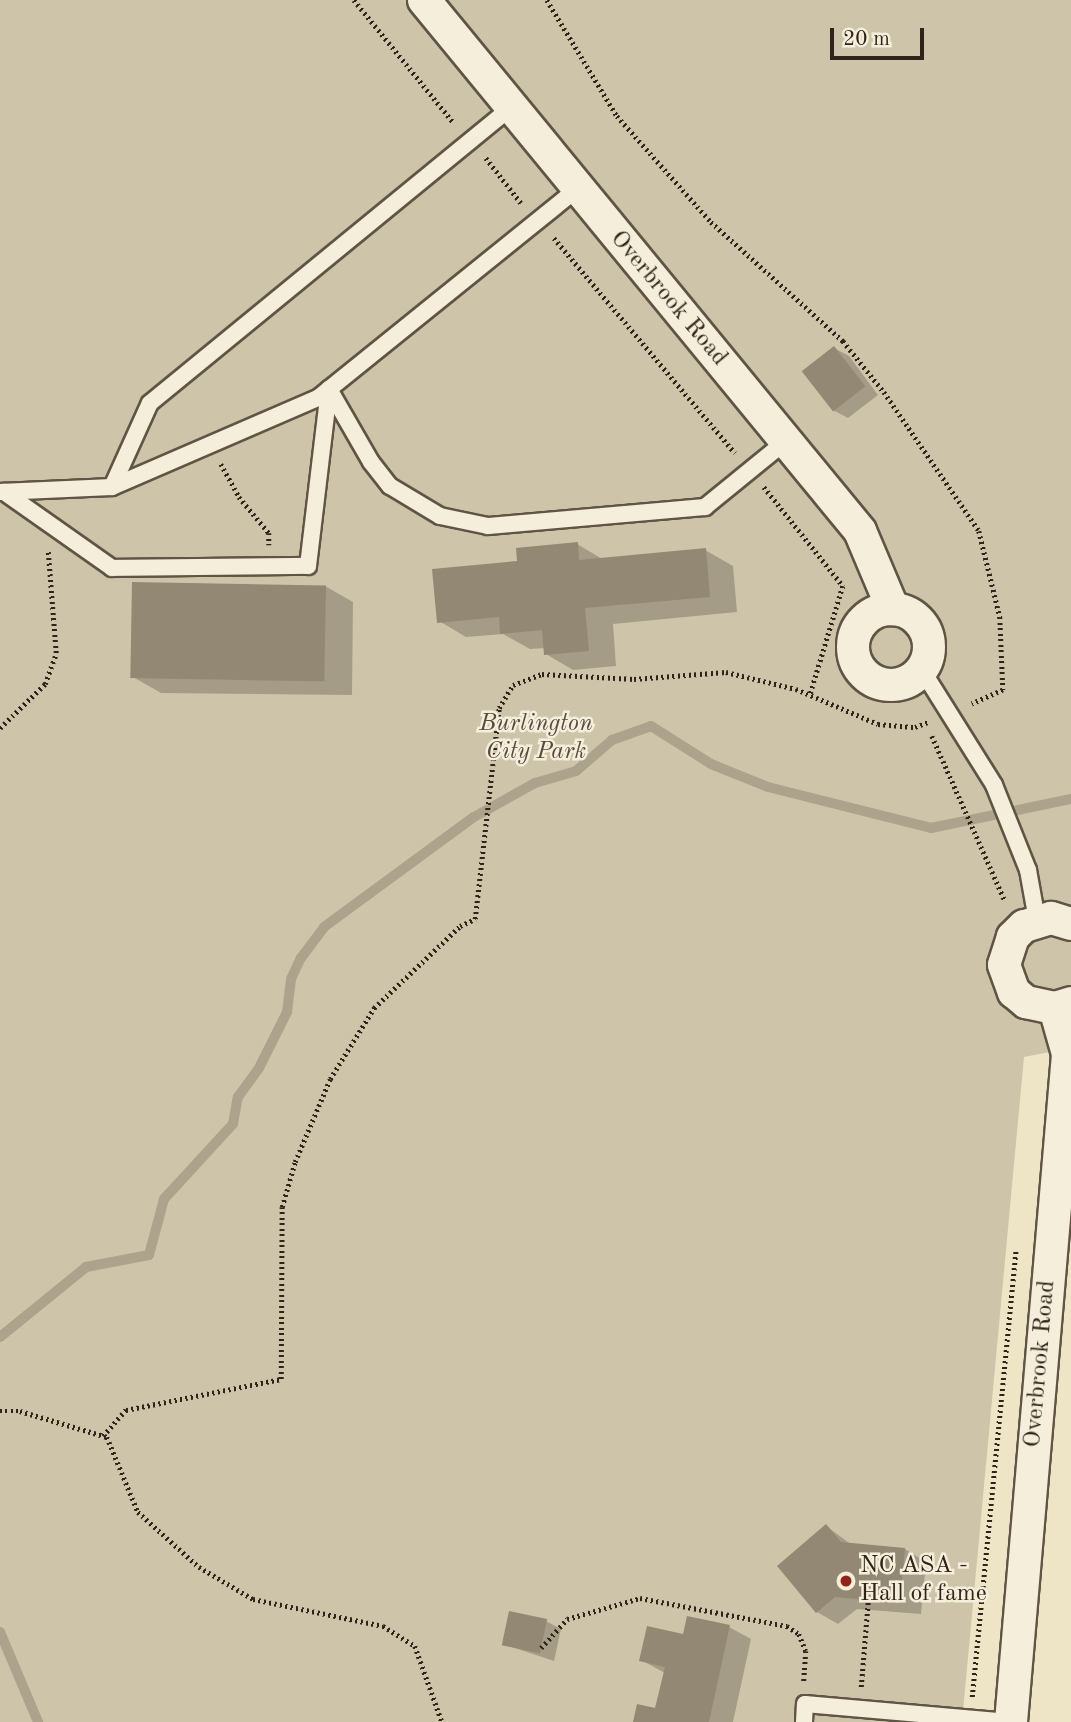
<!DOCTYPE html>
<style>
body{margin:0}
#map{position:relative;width:1071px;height:1722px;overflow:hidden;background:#eee5c7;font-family:"Old Standard TT",serif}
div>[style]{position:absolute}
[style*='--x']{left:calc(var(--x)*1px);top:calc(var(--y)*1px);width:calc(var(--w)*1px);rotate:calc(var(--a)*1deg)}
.green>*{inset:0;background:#cec4a9}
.shadow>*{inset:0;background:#0003}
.stream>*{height:10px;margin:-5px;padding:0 5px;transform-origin:5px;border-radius:5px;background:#ada38c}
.building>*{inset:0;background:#938873;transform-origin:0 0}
.path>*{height:4.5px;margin-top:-2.25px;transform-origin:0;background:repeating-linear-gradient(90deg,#302319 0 2px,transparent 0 5.5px)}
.roads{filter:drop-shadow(2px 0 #605444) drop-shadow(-2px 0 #605444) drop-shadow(0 2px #605444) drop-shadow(0 -2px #605444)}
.lane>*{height:16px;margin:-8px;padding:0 8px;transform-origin:8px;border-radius:8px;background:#f4eedb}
.street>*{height:32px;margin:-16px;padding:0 16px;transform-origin:16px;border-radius:16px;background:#f4eedb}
.street>.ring{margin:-16px;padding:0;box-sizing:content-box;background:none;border:32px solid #f4eedb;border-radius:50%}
.dots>*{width:19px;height:19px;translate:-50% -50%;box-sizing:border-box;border:4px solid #f4eedb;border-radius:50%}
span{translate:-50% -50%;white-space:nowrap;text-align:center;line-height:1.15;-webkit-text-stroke:5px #f4eedb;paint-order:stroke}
.street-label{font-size:24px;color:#302319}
.park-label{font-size:24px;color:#584b3d;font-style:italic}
.poi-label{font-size:24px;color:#302319}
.left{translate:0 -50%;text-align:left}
.scale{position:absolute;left:830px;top:28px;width:94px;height:32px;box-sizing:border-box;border:4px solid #302319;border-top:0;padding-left:9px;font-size:21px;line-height:24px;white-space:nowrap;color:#302319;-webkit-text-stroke:5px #f4eedb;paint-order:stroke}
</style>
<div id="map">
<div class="green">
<div style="clip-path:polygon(0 0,1071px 0,1071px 1048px,1024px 1057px,962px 1722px,0 1722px)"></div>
</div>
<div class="shadow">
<div style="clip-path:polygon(834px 348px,849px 356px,878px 395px,848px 418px,833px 410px,804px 372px)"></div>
<div style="clip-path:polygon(577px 544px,604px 560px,705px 550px,733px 566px,737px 612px,613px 624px,616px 666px,573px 670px,546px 654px,545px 648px,530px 649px,503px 634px,466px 637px,439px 621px,519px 563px)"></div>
<div style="clip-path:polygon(325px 586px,353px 602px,352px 695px,161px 693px,133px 677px)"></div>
<div style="clip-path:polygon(826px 1526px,852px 1545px,905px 1549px,926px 1562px,921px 1614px,857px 1609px,838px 1624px,817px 1612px)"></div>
<div style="clip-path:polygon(546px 1621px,561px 1629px,554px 1661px,503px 1644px)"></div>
<div style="clip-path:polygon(729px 1627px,751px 1639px,733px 1722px,635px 1722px,657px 1710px,665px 1673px,641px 1660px,685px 1637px)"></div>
</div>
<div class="stream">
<div style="--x:0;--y:1337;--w:111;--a:-39.1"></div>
<div style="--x:86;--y:1267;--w:64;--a:-10.8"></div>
<div style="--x:149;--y:1255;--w:58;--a:-75"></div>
<div style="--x:164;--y:1199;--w:102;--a:-47.4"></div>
<div style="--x:233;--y:1124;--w:27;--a:-80"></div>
<div style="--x:238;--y:1097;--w:36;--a:-54"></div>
<div style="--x:259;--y:1068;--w:63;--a:-63.4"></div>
<div style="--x:287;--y:1012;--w:33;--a:-83"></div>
<div style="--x:291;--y:979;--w:23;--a:-65"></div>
<div style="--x:301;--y:958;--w:39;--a:-53"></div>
<div style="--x:324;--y:927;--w:186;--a:-36.3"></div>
<div style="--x:474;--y:817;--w:70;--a:-29.1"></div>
<div style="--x:535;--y:783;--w:43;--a:-16.3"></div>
<div style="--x:576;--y:771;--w:48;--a:-40.7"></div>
<div style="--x:612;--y:740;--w:41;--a:-19.7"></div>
<div style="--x:651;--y:726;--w:71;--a:32.3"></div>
<div style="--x:711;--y:764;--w:61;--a:22"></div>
<div style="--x:768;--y:787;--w:168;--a:14.1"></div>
<div style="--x:931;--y:828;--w:143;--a:-11.7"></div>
<div style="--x:0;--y:1632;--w:98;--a:67.1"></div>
</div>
<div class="building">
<div style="left:834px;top:346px;width:51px;height:41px;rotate:52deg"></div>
<div style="clip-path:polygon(578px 542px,579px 560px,706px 548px,710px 597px,585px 608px,589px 651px,544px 655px,542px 630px,500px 634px,499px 617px,437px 623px,432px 569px,517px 561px,516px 548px)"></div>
<div style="left:132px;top:582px;width:194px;height:96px;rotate:1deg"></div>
<div style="clip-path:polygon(826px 1524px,841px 1542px,905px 1548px,900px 1603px,835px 1597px,816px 1613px,777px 1566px)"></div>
<div style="left:509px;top:1611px;width:39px;height:35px;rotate:12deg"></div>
<div style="clip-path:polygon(687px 1616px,730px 1625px,709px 1722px,633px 1722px,637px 1704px,655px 1708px,665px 1667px,639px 1661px,647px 1626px,683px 1634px)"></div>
</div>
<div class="path">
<div style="--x:354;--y:0;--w:159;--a:50.9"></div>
<div style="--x:547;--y:0;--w:135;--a:58.9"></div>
<div style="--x:617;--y:116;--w:142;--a:48.4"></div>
<div style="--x:711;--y:222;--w:178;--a:42"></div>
<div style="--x:843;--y:341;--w:65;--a:51.2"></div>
<div style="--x:884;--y:392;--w:168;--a:55.6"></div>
<div style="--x:979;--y:531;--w:89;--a:76.3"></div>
<div style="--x:1000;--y:617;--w:73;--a:87.6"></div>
<div style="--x:1003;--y:690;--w:34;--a:156"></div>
<div style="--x:486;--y:158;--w:57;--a:52.1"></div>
<div style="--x:554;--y:238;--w:281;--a:49.9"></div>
<div style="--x:221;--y:464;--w:38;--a:61"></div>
<div style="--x:239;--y:497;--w:47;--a:50.2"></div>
<div style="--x:269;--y:533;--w:12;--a:90"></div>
<div style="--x:764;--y:487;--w:127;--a:51.4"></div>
<div style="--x:843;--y:586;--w:114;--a:106.8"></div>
<div style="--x:0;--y:728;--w:63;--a:-44.4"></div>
<div style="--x:45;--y:684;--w:33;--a:-70"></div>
<div style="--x:56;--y:653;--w:102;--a:-94.5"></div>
<div style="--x:932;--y:736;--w:180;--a:66.1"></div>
<div style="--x:0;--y:1411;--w:20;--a:0"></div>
<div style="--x:20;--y:1411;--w:91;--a:16.6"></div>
<div style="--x:107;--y:1437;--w:81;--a:67.5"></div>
<div style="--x:138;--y:1512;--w:82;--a:42"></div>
<div style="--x:199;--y:1567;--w:63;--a:30.7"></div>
<div style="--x:253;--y:1599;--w:133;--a:11.7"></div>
<div style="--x:383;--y:1626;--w:38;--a:32"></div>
<div style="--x:415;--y:1646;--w:81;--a:70.4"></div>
<div style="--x:103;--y:1436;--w:35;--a:-49"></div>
<div style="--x:126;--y:1410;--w:158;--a:-11.3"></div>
<div style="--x:281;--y:1379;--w:172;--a:-89.7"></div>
<div style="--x:282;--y:1207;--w:47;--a:-73.9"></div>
<div style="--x:295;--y:1162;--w:90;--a:-67.1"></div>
<div style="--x:330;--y:1079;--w:84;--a:-58.2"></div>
<div style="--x:374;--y:1008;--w:119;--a:-43.6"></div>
<div style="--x:460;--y:926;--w:17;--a:-25"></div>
<div style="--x:475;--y:919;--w:212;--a:-83.5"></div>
<div style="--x:499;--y:708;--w:27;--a:-59"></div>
<div style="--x:513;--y:685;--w:31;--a:-21"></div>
<div style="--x:542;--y:674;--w:92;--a:3.1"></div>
<div style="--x:634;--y:679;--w:92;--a:-4.4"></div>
<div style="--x:726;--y:672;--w:72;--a:13.7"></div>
<div style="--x:796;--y:689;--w:89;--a:23.1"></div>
<div style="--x:878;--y:724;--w:37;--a:5"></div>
<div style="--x:915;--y:727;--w:14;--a:-21"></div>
<div style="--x:541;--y:1648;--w:39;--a:-48"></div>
<div style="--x:567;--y:1619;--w:76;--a:-16"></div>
<div style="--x:640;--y:1598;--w:150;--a:10.8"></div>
<div style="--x:787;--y:1626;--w:14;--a:34"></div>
<div style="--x:799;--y:1634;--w:18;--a:68"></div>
<div style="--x:806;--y:1651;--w:30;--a:94"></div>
<div style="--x:861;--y:1687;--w:86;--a:-85.3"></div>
<div style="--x:972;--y:1697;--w:450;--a:-84.4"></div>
</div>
<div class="roads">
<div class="lane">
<div style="--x:329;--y:389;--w:84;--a:60.1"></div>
<div style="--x:371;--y:462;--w:31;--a:52"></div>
<div style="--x:390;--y:486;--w:58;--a:31"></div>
<div style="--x:440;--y:516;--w:49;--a:11.8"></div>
<div style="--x:488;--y:526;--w:218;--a:-5"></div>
<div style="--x:705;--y:507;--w:104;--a:-39.2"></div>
<div style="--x:112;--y:487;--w:92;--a:-65.7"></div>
<div style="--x:150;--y:403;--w:465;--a:-39.3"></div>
<div style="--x:0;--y:492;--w:112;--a:-2.6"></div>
<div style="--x:112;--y:487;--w:224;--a:-23.4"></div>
<div style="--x:318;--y:398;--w:333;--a:-38.9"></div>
<div style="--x:4;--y:492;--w:132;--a:35.1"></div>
<div style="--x:112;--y:568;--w:196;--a:-0.6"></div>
<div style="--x:308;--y:566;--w:178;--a:-83.2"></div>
<div style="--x:922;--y:670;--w:136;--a:57.9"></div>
<div style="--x:994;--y:785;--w:92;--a:68.2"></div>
<div style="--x:1028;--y:870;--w:51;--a:79.8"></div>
<div style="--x:804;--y:1722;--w:18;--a:-87"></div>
<div style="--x:805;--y:1704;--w:205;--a:5"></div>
</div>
<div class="street">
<div style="--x:424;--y:0;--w:687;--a:50.61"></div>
<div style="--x:860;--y:531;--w:85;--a:67.1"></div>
<div class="ring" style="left:853px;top:609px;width:44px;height:44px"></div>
<div style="--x:1071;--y:924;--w:21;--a:-163"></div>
<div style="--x:1051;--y:918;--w:28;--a:163"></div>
<div style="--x:1024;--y:926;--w:16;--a:135"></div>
<div style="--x:1013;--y:937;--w:29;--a:108"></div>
<div style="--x:1004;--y:965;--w:29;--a:70"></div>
<div style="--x:1014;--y:992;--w:16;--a:40"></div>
<div style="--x:1026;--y:1002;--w:30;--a:12"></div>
<div style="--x:1055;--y:1008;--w:17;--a:-17"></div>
<div style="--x:1011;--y:1722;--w:670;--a:-85.12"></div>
<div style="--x:1068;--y:1054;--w:48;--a:-105.8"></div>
</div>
</div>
<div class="dots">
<div style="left:846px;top:1581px;background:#8f2418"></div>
</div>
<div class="street-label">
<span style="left:668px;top:299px;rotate:50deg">Overbrook Road</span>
<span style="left:1041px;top:1364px;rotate:-85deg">Overbrook Road</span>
</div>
<div class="park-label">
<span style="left:536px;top:739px">Burlington<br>City Park</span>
</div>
<div class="poi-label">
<span class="left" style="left:860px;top:1581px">NC ASA -<br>Hall of fame</span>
</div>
<div class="scale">20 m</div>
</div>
